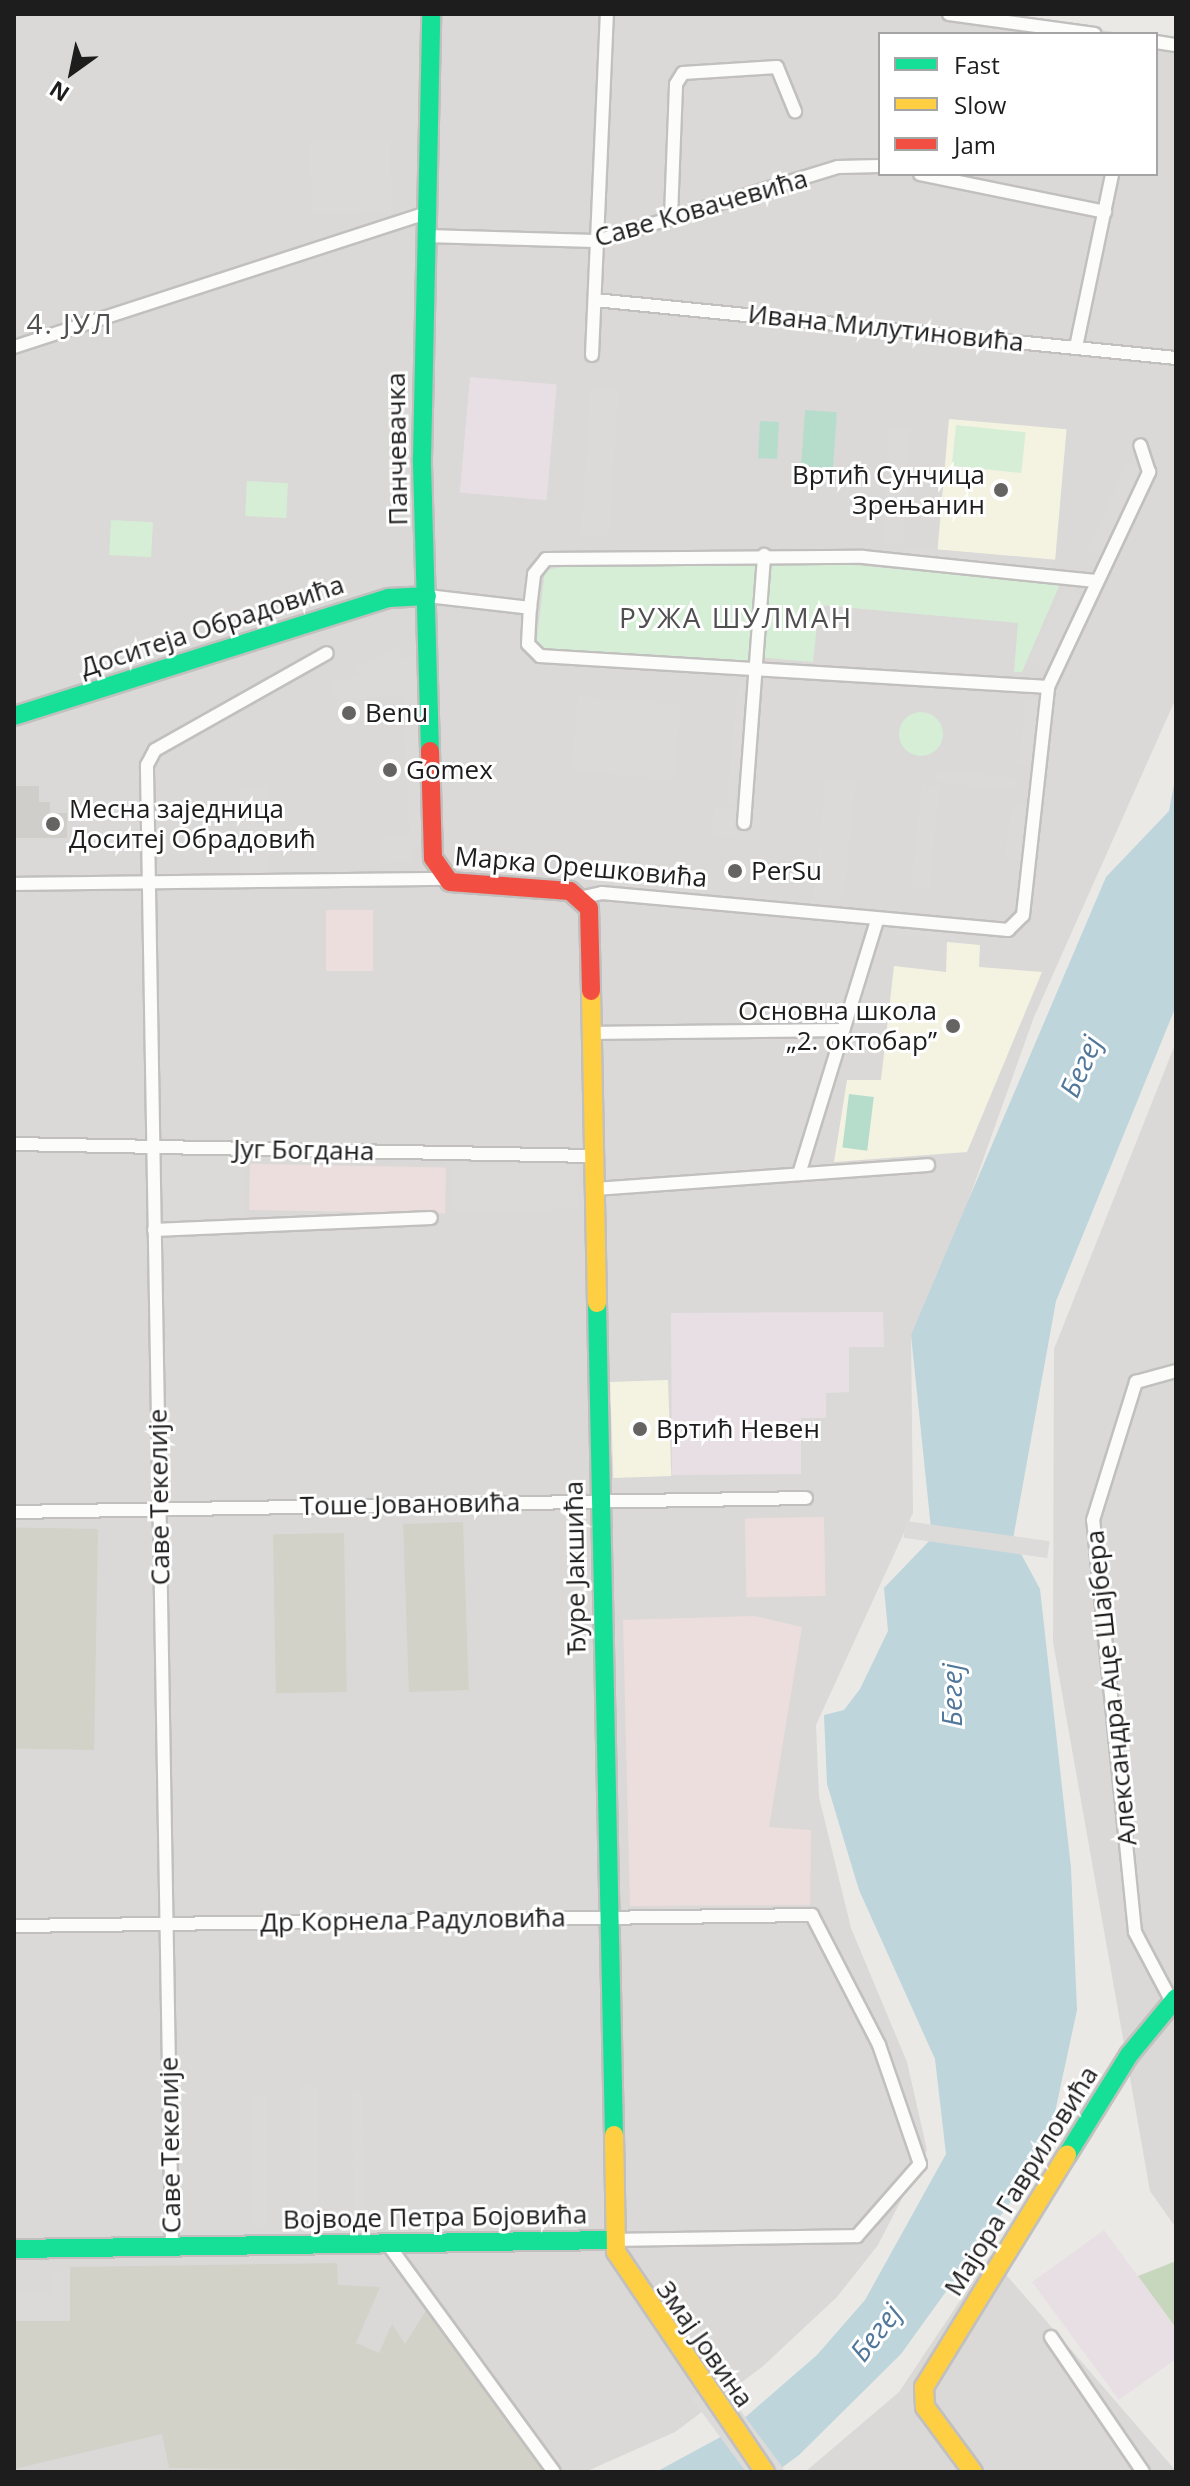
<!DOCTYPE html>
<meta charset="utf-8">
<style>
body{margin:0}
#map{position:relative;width:1190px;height:2486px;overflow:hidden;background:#ebe9e6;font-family:"Open Sans",sans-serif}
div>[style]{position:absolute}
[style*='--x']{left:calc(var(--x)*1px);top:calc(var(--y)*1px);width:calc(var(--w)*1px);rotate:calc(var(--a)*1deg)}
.residential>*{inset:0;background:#dad9d7}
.commercial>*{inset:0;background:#ecdedc;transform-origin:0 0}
.industrial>*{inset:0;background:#e8dfe4;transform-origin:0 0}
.education>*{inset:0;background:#f4f3e2;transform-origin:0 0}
.construction>*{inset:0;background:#d3d2c8;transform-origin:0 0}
.forest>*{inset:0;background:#c7d7be}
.park>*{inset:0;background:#d6eed6;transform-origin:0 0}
.round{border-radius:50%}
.pitch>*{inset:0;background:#b6ddcc;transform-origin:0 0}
.parking>*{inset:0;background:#dbdad9;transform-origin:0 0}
.water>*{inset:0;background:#bdd5db}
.pier>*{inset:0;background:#dcdbda;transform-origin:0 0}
.building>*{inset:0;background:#d0cecb}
.roads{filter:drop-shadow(2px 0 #c1c0be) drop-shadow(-2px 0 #c1c0be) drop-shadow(0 2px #c1c0be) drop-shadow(0 -2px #c1c0be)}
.street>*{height:12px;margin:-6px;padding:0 6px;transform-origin:6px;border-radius:6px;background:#fcfcfb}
.fast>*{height:18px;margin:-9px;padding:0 9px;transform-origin:9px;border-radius:9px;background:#16e098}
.slow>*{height:18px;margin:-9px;padding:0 9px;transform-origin:9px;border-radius:9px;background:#ffcf43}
.jam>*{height:18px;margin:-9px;padding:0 9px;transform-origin:9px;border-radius:9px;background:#f24e42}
.dots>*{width:22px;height:22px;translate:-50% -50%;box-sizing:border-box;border:4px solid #fff;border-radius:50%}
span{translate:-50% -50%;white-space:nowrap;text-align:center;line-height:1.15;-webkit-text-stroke:6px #fff;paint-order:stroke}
.street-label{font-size:26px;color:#1d1d1d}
.poi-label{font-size:26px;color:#1d1d1d}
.right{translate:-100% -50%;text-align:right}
.left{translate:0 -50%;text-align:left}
.neighbourhood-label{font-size:28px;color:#505050;letter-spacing:2px}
.water-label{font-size:28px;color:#51779a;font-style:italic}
.frame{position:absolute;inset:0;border:16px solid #1d1d1d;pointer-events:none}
.legend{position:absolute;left:878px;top:32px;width:280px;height:144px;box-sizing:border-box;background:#fff;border:2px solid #a5a5a5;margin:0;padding:10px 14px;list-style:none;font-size:24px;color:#1d1d1d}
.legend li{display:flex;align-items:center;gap:16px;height:40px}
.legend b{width:40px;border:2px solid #a5a5a5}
.north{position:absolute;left:32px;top:32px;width:80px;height:80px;-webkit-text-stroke:6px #fff;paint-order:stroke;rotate:213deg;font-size:22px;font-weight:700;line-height:32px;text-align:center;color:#1d1d1d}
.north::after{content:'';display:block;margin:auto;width:28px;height:36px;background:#1d1d1d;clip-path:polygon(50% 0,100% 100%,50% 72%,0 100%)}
</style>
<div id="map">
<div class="residential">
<div style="clip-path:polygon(14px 14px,995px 14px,1127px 34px,880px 34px,880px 174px,1156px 174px,1156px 38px,1176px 41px,1176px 698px,1034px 1017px,945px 1266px,911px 1335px,913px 1513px,816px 1725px,819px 1797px,851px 1928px,907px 2062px,927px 2150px,878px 2245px,837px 2297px,762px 2367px,675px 2432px,585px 2472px,14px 2472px)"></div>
<div style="clip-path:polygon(1176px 1042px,1176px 2228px,1150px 2191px,1053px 1642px,1054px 1349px)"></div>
<div style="clip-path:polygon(990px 2256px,1176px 2471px,1176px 2472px,805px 2472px,899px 2392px)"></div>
</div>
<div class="commercial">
<div style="left:326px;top:910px;width:47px;height:61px"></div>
<div style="left:250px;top:1164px;width:196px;height:46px;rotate:1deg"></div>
<div style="left:824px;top:1517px;width:79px;height:79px;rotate:89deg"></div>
<div style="clip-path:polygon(754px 1616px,802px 1627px,769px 1827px,811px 1830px,810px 1905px,630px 1906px,623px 1620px)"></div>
</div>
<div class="industrial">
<div style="left:470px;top:377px;width:87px;height:116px;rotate:5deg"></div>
<div style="clip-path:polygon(883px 1312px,884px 1347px,849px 1347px,849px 1392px,826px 1393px,826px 1418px,801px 1418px,801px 1474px,672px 1475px,671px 1313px)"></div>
<div style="clip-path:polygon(1104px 2230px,1176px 2328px,1176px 2359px,1119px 2400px,1032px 2282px)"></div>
</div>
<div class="education">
<div style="left:949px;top:419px;width:118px;height:131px;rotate:5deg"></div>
<div style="clip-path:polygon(947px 942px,980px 945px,979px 967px,1042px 972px,967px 1152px,834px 1162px,847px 1080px,881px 1080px,894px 966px,946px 972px)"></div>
<div style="left:668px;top:1380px;width:96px;height:58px;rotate:88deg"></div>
</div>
<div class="construction">
<div style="left:463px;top:1522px;width:168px;height:60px;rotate:88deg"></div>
<div style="left:98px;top:1529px;width:221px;height:84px;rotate:91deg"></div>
<div style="left:344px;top:1533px;width:159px;height:71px;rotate:89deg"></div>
<div style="clip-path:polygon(337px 2263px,338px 2285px,380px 2287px,356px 2343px,379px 2353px,392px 2324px,405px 2344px,427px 2309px,550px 2472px,169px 2468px,162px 2434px,14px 2469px,14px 2321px,70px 2321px,70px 2267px)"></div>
</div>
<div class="forest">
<div style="clip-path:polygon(1176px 2261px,1176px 2328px,1138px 2276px)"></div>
</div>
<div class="park">
<div style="left:956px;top:425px;width:70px;height:41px;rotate:6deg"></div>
<div style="left:247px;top:481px;width:41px;height:35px;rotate:3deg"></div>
<div style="left:111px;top:520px;width:42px;height:35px;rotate:3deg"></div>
<div style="clip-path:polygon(765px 557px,1060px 584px,1022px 672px,1014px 672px,1018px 623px,819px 605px,813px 662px,756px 657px)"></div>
<div style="clip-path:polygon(599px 561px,758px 561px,749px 662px,536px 648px,545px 570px)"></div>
<div class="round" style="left:899px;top:712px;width:44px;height:44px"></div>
</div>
<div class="pitch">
<div style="left:805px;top:410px;width:32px;height:57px;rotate:4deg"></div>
<div style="left:760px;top:421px;width:19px;height:37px;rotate:3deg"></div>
<div style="left:849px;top:1094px;width:25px;height:54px;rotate:7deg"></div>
</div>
<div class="parking">
<div style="left:390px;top:140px;width:73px;height:80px;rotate:89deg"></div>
<div style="left:591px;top:388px;width:28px;height:148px;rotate:4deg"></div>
<div style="left:889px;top:427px;width:20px;height:117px;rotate:3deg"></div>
<div style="left:1127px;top:462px;width:24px;height:98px;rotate:24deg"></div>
<div style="left:906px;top:547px;width:148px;height:14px;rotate:5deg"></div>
<div style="left:1064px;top:586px;width:26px;height:83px;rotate:25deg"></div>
<div style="clip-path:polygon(398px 647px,402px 658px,415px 656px,424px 846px,411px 847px,412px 862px,381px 863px,380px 837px,410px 836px,403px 696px,333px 699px,332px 682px,361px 676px,356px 667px)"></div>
<div style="left:739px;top:681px;width:10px;height:124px;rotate:6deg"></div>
<div style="left:578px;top:696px;width:103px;height:75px;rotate:5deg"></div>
<div style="left:1026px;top:698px;width:19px;height:66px;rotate:6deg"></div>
<div style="left:937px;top:770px;width:82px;height:12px;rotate:6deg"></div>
<div style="left:826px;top:779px;width:30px;height:119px;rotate:6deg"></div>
<div style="left:922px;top:785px;width:18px;height:103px;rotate:6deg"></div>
<div style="left:239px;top:787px;width:29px;height:86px"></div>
<div style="left:1012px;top:805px;width:22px;height:53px;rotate:8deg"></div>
<div style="left:714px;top:806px;width:48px;height:31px;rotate:4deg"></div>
<div style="left:890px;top:925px;width:69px;height:9px;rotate:5deg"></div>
<div style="left:161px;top:1156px;width:83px;height:73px"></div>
<div style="left:577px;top:1163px;width:46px;height:125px;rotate:89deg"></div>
<div style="left:607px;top:1632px;width:12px;height:229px"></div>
<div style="left:300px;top:2086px;width:18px;height:141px"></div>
<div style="left:362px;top:2090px;width:135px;height:10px;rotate:89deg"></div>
<div style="left:252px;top:2095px;width:14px;height:133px"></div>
<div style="clip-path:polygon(53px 2271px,70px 2271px,70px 2321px,14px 2321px,14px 2294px,52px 2294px)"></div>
</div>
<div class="water">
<div style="clip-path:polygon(1176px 774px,1176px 1006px,1056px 1301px,1013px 1539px,1040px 1589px,1071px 1868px,1077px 2010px,1052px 2126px,1017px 2193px,901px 2354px,799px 2455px,776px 2472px,656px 2472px,726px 2434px,817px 2355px,865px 2300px,946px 2154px,935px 2059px,859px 1890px,827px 1784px,824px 1715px,844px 1710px,860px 1689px,888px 1631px,884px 1588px,932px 1538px,911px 1335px,1106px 877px,1169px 811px)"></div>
</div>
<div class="pier">
<div style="left:906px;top:1521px;width:145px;height:17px;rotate:8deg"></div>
<div style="clip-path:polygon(718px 2380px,786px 2472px,746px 2472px,692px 2399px)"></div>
</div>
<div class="building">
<div style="clip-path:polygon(14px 786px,39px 786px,39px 802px,50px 802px,50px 813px,67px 813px,67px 838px,14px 838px)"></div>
</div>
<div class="roads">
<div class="street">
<div style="--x:949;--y:14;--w:147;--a:7.8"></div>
<div style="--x:1156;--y:42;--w:20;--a:9"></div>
<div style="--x:920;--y:174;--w:189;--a:11.6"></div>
<div style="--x:671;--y:216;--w:132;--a:-87.8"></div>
<div style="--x:676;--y:84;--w:13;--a:-58"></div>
<div style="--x:683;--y:73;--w:94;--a:-3.7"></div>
<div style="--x:777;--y:67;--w:48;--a:67.8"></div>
<div style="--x:424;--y:236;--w:173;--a:1.7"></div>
<div style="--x:597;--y:241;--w:252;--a:-17.1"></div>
<div style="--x:838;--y:167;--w:42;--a:-1.4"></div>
<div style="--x:595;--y:300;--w:584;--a:5.7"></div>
<div style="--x:14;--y:347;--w:433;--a:-18"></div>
<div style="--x:1076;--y:347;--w:177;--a:-78.2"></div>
<div style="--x:592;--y:355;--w:341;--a:-87.5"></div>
<div style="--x:427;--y:596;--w:104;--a:6.6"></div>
<div style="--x:1048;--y:687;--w:238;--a:-64.8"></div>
<div style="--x:1149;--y:472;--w:28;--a:-108"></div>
<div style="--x:744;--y:823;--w:269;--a:-85.7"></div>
<div style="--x:14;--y:884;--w:430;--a:-0.7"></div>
<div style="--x:583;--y:897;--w:19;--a:-12"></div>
<div style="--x:602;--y:893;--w:408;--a:5.2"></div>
<div style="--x:1008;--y:930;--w:21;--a:-45"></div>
<div style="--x:1023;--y:915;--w:229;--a:-83.7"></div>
<div style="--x:1048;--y:687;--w:509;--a:-176.51"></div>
<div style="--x:540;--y:656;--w:17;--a:-135"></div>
<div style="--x:528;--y:644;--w:36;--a:-87"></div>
<div style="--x:530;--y:608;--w:34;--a:-83"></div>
<div style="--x:534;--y:574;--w:19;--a:-51"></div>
<div style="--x:546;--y:559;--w:317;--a:-0.4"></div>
<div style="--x:863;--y:557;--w:234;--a:5.9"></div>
<div style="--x:592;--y:1033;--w:246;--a:-0.7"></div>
<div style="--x:14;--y:1144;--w:580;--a:1.19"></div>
<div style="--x:799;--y:1174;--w:263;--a:-72.9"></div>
<div style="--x:594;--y:1189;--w:335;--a:-4.1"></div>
<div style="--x:154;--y:1230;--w:277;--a:-2.5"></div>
<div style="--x:14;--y:1512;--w:792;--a:-1.01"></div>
<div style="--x:14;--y:1926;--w:798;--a:-0.79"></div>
<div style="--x:812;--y:1915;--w:146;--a:62.7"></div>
<div style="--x:879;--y:2045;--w:126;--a:71"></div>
<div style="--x:920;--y:2164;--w:96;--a:131.2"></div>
<div style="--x:857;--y:2236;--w:242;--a:179.1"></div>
<div style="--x:1172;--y:2002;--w:79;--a:-117.9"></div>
<div style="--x:1135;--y:1932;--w:414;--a:-95.8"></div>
<div style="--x:1093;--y:1520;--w:145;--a:-72.7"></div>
<div style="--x:1136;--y:1382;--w:41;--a:-15.4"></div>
<div style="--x:387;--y:2243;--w:283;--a:53.9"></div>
<div style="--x:172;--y:2247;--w:1482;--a:-90.97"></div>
<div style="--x:147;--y:765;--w:17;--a:-62"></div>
<div style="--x:155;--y:750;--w:197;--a:-29.4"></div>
<div style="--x:1051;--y:2337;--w:163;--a:55.7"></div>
</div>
<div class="fast">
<div style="--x:14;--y:716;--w:393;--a:-17.5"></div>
<div style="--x:389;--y:598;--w:38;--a:-3"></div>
<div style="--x:430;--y:751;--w:293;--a:-91.6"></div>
<div style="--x:422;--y:458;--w:444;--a:-88.8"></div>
<div style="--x:597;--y:1303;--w:832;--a:88.83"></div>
<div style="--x:1067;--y:2155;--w:118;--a:-58.2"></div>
<div style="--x:1129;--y:2055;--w:74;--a:-50.5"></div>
<div style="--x:14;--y:2249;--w:601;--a:-0.86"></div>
</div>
<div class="slow">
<div style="--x:591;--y:991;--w:312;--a:88.9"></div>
<div style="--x:614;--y:2135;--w:117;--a:89"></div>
<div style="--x:616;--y:2252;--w:266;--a:55.9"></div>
<div style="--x:973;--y:2472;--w:81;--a:-126.4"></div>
<div style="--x:925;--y:2407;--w:20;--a:-93"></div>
<div style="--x:924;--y:2387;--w:273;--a:-58.4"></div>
</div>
<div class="jam">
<div style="--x:430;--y:751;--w:107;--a:88.4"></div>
<div style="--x:433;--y:858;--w:29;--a:55"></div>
<div style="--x:450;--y:882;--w:120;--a:4.3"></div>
<div style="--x:570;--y:891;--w:25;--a:42"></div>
<div style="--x:589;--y:908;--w:83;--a:88.6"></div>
</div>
</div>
<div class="dots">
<div style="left:1001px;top:490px;background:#656463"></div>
<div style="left:349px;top:713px;background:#656463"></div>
<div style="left:390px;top:770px;background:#656463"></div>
<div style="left:53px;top:824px;background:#656463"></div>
<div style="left:735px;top:871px;background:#656463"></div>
<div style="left:953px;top:1026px;background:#656463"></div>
<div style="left:640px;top:1429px;background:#656463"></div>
</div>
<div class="street-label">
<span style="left:701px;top:208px;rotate:-16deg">Саве Ковачевића</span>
<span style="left:886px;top:328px;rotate:6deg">Ивана Милутиновића</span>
<span style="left:397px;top:449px;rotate:-91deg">Панчевачка</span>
<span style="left:212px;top:626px;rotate:-18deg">Доситеја Обрадовића</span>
<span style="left:581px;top:867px;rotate:5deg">Марка Орешковића</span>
<span style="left:304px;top:1150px;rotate:1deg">Југ Богдана</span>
<span style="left:159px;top:1497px;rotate:-91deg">Саве Текелије</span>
<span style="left:410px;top:1504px;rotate:-1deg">Тоше Јовановића</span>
<span style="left:575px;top:1568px;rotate:-91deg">Ђуре Јакшића</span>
<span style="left:1111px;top:1688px;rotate:-96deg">Александра Аце Шајбера</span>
<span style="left:413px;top:1920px;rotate:-1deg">Др Корнела Радуловића</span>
<span style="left:170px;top:2145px;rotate:-91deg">Саве Текелије</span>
<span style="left:1021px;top:2181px;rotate:-58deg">Мајора Гавриловића</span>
<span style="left:435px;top:2217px;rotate:-1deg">Војводе Петра Бојовића</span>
<span style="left:705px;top:2344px;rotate:55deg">Змај Јовина</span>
</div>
<div class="poi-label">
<span class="right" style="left:985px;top:490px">Вртић Сунчица<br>Зрењанин</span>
<span class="left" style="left:365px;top:713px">Benu</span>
<span class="left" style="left:406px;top:770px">Gomex</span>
<span class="left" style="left:69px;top:824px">Месна заједница<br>Доситеј Обрадовић</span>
<span class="left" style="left:751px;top:871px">PerSu</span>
<span class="right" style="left:937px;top:1026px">Основна школа<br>„2. октобар”</span>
<span class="left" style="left:656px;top:1429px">Вртић Невен</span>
</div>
<div class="neighbourhood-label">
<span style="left:70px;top:323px">4. ЈУЛ</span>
<span style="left:736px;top:617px">РУЖА ШУЛМАН</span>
</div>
<div class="water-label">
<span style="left:1080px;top:1066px;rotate:-66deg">Бегеј</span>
<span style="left:951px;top:1695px;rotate:-90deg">Бегеј</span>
<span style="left:875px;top:2332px;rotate:-52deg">Бегеј</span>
</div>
<div class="frame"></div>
<ul class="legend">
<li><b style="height:10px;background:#16e098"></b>Fast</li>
<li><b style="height:10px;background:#ffcf43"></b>Slow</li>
<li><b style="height:10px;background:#f24e42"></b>Jam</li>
</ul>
<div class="north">N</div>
</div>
